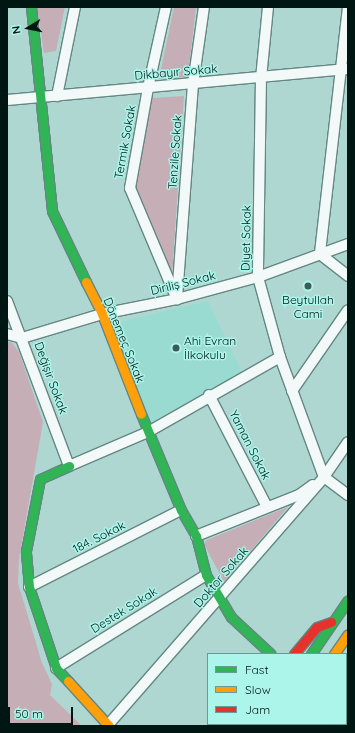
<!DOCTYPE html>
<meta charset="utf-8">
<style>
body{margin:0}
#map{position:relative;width:355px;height:733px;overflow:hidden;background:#afd7d1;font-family:Quicksand,sans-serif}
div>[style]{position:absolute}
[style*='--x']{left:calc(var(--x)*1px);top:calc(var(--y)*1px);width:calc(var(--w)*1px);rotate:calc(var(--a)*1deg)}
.built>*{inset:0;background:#9adbd1}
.green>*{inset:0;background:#c5aeb5}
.roads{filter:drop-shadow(1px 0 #648782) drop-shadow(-1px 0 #648782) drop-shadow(0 1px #648782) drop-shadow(0 -1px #648782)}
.street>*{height:10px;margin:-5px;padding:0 5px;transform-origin:5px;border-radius:5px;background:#f3f9f8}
.fast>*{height:9px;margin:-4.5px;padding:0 4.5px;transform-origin:4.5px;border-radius:4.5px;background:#30b455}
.slow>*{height:9px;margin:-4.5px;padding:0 4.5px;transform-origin:4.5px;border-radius:4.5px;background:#ff9f0a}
.jam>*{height:9px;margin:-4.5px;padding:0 4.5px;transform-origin:4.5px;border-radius:4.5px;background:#e5322d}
.dots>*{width:11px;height:11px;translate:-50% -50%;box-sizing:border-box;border:2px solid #abf5ea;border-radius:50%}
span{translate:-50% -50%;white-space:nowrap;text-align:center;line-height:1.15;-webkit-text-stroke:3px #abf5ea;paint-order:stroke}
.street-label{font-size:12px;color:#001612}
.poi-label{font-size:12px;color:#001612}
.left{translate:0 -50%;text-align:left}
.frame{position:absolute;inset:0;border:8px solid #001612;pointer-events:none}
.legend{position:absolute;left:207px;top:653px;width:140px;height:72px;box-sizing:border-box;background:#abf5ea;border:1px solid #679c94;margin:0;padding:5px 7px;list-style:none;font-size:12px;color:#001612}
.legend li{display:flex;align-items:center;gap:8px;height:20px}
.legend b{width:20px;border:1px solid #679c94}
.north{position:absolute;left:8px;top:8px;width:40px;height:40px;-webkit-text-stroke:3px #abf5ea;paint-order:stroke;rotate:260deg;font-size:11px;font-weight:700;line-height:16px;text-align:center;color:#001612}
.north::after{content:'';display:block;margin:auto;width:14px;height:18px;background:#001612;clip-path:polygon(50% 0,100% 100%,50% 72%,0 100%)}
.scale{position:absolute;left:8px;top:707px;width:65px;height:18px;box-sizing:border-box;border:2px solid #001612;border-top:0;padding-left:5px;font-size:12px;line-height:14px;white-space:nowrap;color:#001612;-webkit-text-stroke:3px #abf5ea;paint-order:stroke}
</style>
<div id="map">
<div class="built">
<div style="clip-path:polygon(208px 301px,242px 372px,150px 423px,111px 324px)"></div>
</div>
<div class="green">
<div style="clip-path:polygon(37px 7px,65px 7px,56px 51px,44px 53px)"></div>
<div style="clip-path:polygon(174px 7px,196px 7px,188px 77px,159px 79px)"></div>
<div style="clip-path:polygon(184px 96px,172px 275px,135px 188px,152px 98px)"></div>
<div style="clip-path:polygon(7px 341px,12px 343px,19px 352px,43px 422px,19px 559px,18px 583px,42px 663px,52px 684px,50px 695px,82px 726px,7px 726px)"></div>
<div style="clip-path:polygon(288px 507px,224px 582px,204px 544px,207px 540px)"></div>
</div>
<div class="roads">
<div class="street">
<div style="--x:166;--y:7;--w:83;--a:102.5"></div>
<div style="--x:148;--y:88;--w:102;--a:100.2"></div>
<div style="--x:130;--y:188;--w:121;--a:67.1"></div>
<div style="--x:268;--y:7;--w:71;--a:95.6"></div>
<div style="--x:261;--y:78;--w:199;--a:90.9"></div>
<div style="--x:258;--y:277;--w:83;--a:74.6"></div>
<div style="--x:280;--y:357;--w:128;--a:69.9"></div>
<div style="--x:324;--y:477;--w:30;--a:37"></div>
<div style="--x:348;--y:7;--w:249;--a:96.5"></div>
<div style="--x:320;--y:254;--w:36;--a:38"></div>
<div style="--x:57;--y:96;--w:91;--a:-78.6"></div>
<div style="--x:7;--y:100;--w:342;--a:-5.2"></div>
<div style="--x:177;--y:297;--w:214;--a:-85.7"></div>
<div style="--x:193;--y:84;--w:78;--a:-81.9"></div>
<div style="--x:7;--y:301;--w:176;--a:69.4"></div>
<div style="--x:69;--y:466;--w:86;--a:-23.3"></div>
<div style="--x:148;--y:432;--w:152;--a:-29.6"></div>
<div style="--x:7;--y:334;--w:16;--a:15"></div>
<div style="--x:22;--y:338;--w:84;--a:-16.7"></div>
<div style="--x:102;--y:314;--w:76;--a:-11.3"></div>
<div style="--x:177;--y:299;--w:84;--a:-15.2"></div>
<div style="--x:258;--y:277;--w:96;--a:-20.1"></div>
<div style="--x:292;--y:391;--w:98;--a:-55.3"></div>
<div style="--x:209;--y:395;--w:126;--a:62.6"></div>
<div style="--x:196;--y:536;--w:111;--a:-21.7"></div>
<div style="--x:299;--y:495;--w:17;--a:-36"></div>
<div style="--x:29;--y:587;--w:170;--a:-26.9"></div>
<div style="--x:56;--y:668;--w:176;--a:-31.8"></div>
<div style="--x:108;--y:725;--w:329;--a:-48.9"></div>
<div style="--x:324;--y:477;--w:42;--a:-55.6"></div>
</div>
<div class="fast">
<div style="--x:31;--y:7;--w:205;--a:84.1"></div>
<div style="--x:52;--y:211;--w:79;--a:64.4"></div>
<div style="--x:141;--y:414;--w:104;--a:67.4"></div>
<div style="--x:181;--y:510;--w:30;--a:60"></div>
<div style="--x:196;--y:536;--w:40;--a:75.6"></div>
<div style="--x:206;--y:575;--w:49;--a:59.2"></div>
<div style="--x:231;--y:617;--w:54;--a:42.8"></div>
<div style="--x:311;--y:654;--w:65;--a:-55.6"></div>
<div style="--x:68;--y:681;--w:18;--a:-133"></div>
<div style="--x:56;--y:668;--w:85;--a:-108.4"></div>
<div style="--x:29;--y:587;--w:36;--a:-95"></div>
<div style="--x:26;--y:551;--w:73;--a:-79"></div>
<div style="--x:40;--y:479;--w:32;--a:-24"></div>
</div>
<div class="slow">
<div style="--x:86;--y:282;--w:36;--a:63"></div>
<div style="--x:102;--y:314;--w:107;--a:68.7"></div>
<div style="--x:334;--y:654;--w:24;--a:-55"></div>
<div style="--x:68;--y:681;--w:61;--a:47.7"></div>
<div style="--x:225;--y:726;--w:3;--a:-45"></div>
<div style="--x:261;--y:726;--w:2;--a:-63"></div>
</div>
<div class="jam">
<div style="--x:294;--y:654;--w:35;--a:-50"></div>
<div style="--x:317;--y:627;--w:15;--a:-20"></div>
<div style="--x:284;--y:726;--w:2;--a:-63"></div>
</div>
</div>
<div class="dots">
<div style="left:308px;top:286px;background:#3d5a55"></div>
<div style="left:176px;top:348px;background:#3d5a55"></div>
</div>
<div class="street-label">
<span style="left:176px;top:72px;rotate:-5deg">Dikbayır Sokak</span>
<span style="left:125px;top:142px;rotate:-80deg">Termik Sokak</span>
<span style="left:175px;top:152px;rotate:-86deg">Tenzile Sokak</span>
<span style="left:246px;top:238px;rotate:-89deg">Diyet Sokak</span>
<span style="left:183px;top:283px;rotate:-14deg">Diriliş Sokak</span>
<span style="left:124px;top:340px;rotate:68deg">Dönemeç Sokak</span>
<span style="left:51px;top:378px;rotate:70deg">Değişir Sokak</span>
<span style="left:250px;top:445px;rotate:63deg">Yaman Sokak</span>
<span style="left:99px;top:537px;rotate:-27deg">184. Sokak</span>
<span style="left:221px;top:577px;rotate:-49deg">Doktor Sokak</span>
<span style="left:124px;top:610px;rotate:-32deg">Destek Sokak</span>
</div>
<div class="poi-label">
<span style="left:308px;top:307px">Beytullah<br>Cami</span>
<span class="left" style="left:184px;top:348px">Ahi Evran<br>İlkokulu</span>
</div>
<div class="frame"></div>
<ul class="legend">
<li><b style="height:5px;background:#30b455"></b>Fast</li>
<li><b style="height:5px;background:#ff9f0a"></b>Slow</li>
<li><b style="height:5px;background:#e5322d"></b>Jam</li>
</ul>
<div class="north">N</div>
<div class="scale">50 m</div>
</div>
